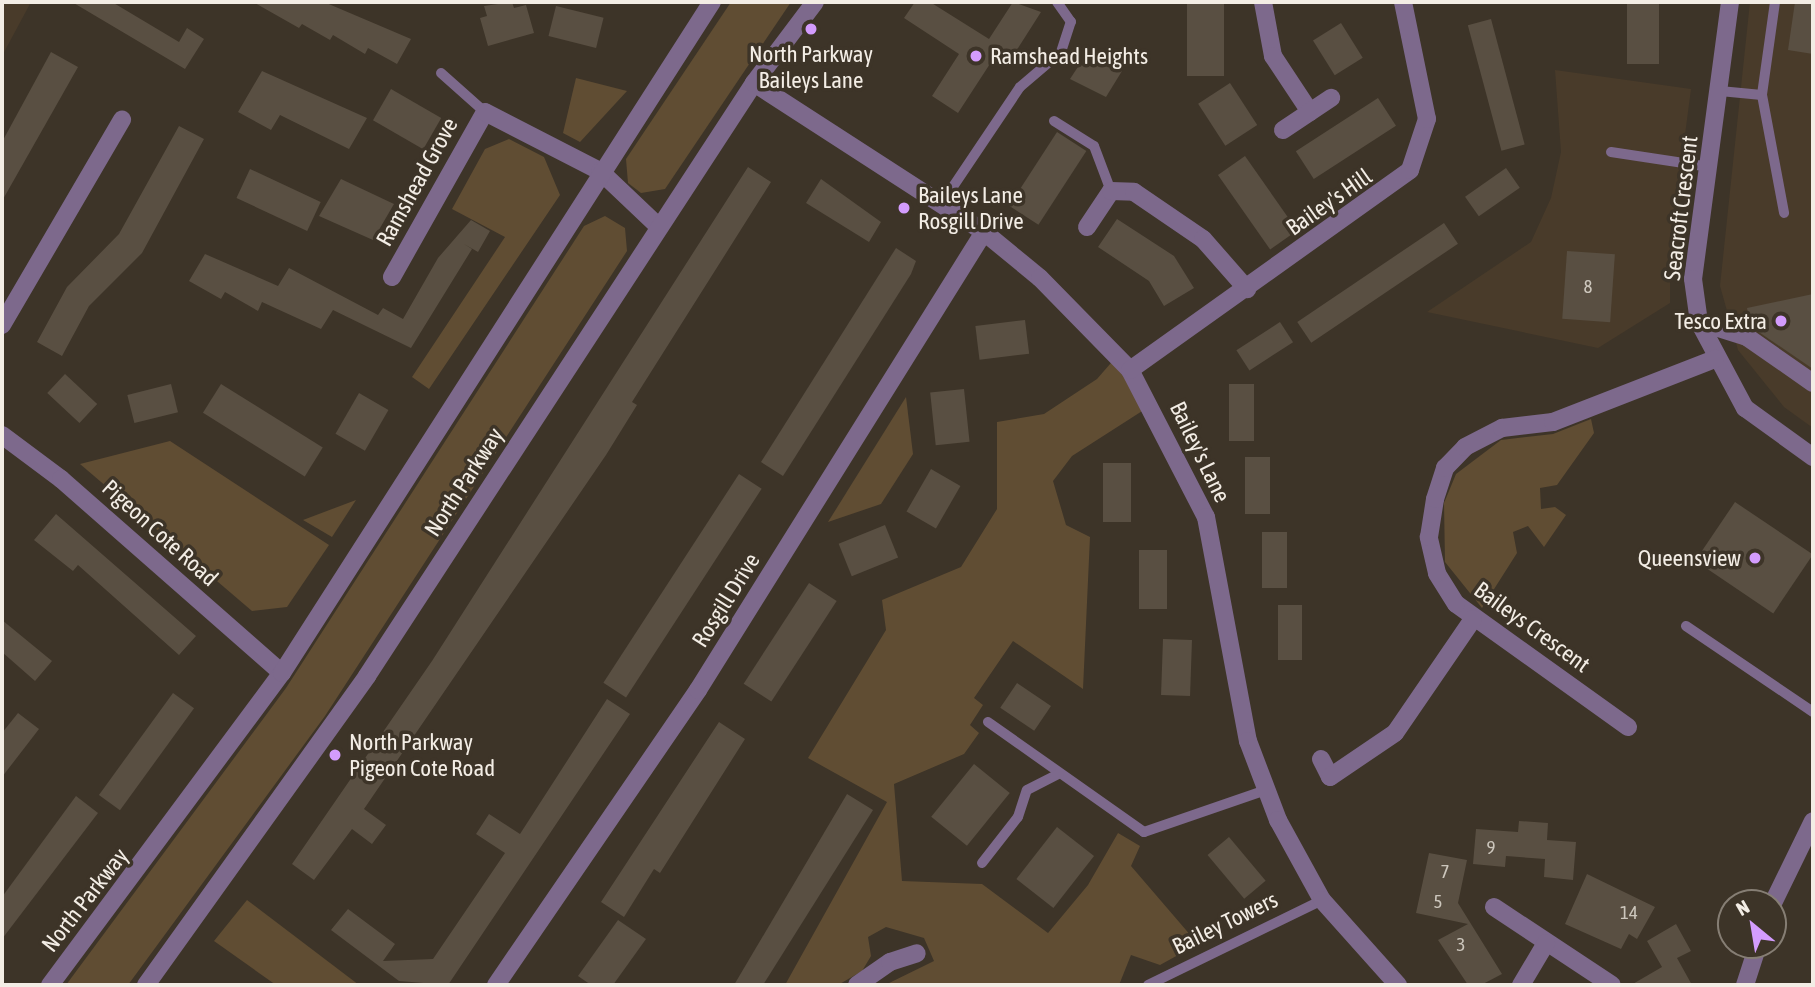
<!DOCTYPE html>
<style>
body{margin:0}
#map{position:relative;width:1815px;height:987px;overflow:hidden;background:#3d3428;font-family:"Asap Condensed",sans-serif}
div>[style]{position:absolute}
[style*='--x']{left:calc(var(--x)*1px);top:calc(var(--y)*1px);width:calc(var(--w)*1px);rotate:calc(var(--a)*1deg)}
.built>*{inset:0;background:#493b2a}
.green>*{inset:0;background:#604d33}
.building>*{inset:0;background:#594f42;transform-origin:0 0}
.service>*{height:10px;margin:-5px;padding:0 5px;transform-origin:5px;border-radius:5px;background:#7d698c}
.pedestrian>*{height:18px;margin:-9px;padding:0 9px;transform-origin:9px;border-radius:9px;background:#7d698c}
.minor>*{height:18px;margin:-9px;padding:0 9px;transform-origin:9px;border-radius:9px;background:#7d698c}
.tertiary>*{height:18px;margin:-9px;padding:0 9px;transform-origin:9px;border-radius:9px;background:#7d698c}
.dots>*{width:19px;height:19px;translate:-50% -50%;box-sizing:border-box;border:4px solid #3d3428;border-radius:50%}
span{translate:-50% -50%;white-space:nowrap;text-align:center;line-height:1.15;-webkit-text-stroke:7px #3d3428;paint-order:stroke}
.number-label{font-size:19px;color:#ccc6bc}
.number-label span{-webkit-text-stroke-width:0}
.poi-label{font-size:23px;color:#f3ede5}
.left{translate:0 -50%;text-align:left}
.right{translate:-100% -50%;text-align:right}
.street-label{font-size:23px;color:#f3ede5}
.frame{position:absolute;inset:0;border:4px solid #f3ede5;pointer-events:none}
.north{position:absolute;left:1717px;top:889px;width:70px;height:70px;box-sizing:border-box;background:#3d3428;border:2px solid #867e74;border-radius:50%;rotate:330deg;font-size:19px;font-weight:700;line-height:28px;text-align:center;color:#f3ede5}
.north::after{content:'';display:block;margin:auto;width:24px;height:32px;background:#d39cfd;clip-path:polygon(50% 0,100% 100%,50% 72%,0 100%)}
</style>
<div id="map">
<div class="built">
<div style="clip-path:polygon(2px 2px,31px 2px,2px 56px)"></div>
<div style="clip-path:polygon(1750px 2px,1813px 2px,1813px 428px,1784px 407px,1738px 350px,1720px 286px)"></div>
<div style="clip-path:polygon(1555px 70px,1691px 89px,1670px 249px,1670px 303px,1598px 348px,1427px 312px,1531px 242px,1551px 198px,1561px 152px)"></div>
</div>
<div class="green">
<div style="clip-path:polygon(731px 2px,791px 2px,665px 189px,641px 193px,628px 183px,626px 159px)"></div>
<div style="clip-path:polygon(576px 78px,627px 91px,580px 142px,563px 133px)"></div>
<div style="clip-path:polygon(509px 139px,544px 157px,560px 195px,429px 389px,412px 377px,505px 237px,452px 209px,485px 149px)"></div>
<div style="clip-path:polygon(605px 216px,625px 228px,627px 251px,325px 716px,128px 985px,66px 985px,286px 688px,584px 226px)"></div>
<div style="clip-path:polygon(1117px 356px,1150px 406px,1072px 456px,1053px 481px,1066px 525px,1090px 537px,1083px 689px,1013px 641px,974px 698px,983px 705px,970px 725px,979px 733px,964px 754px,894px 784px,902px 881px,982px 884px,1048px 933px,1088px 885px,1118px 833px,1140px 846px,1131px 866px,1198px 944px,1160px 965px,1131px 955px,1119px 985px,885px 985px,934px 961px,924px 938px,886px 927px,868px 937px,871px 956px,862px 971px,838px 985px,785px 985px,887px 802px,808px 758px,886px 630px,882px 600px,961px 567px,997px 509px,997px 422px,1044px 414px,1097px 379px)"></div>
<div style="clip-path:polygon(906px 397px,913px 454px,881px 504px,828px 522px)"></div>
<div style="clip-path:polygon(1591px 419px,1594px 433px,1557px 485px,1540px 488px,1541px 509px,1555px 507px,1566px 515px,1544px 547px,1528px 526px,1513px 532px,1517px 553px,1482px 608px,1445px 562px,1444px 503px,1456px 474px,1501px 440px,1553px 434px)"></div>
<div style="clip-path:polygon(170px 441px,329px 545px,287px 607px,252px 611px,80px 464px)"></div>
<div style="clip-path:polygon(356px 500px,332px 537px,303px 520px)"></div>
<div style="clip-path:polygon(247px 900px,359px 985px,276px 985px,214px 941px)"></div>
</div>
<div class="building">
<div style="clip-path:polygon(72px 2px,112px 2px,179px 42px,187px 28px,204px 39px,185px 69px)"></div>
<div style="clip-path:polygon(253px 2px,324px 2px,411px 39px,397px 64px,368px 48px,365px 54px,333px 35px,330px 40px,302px 24px,299px 28px)"></div>
<div style="clip-path:polygon(512px 2px,514px 8px,526px 5px,534px 33px,488px 46px,480px 18px,487px 16px,484px 6px)"></div>
<div style="clip-path:polygon(915px 2px,930px 2px,989px 39px,1013px 2px,1041px 12px,1011px 59px,999px 50px,958px 113px,932px 96px,959px 54px,904px 18px)"></div>
<div style="left:1187px;top:2px;width:37px;height:74px"></div>
<div style="left:1627px;top:2px;width:32px;height:62px"></div>
<div style="clip-path:polygon(1795px 2px,1813px 2px,1813px 54px,1788px 50px)"></div>
<div style="left:556px;top:6px;width:49px;height:31px;rotate:14deg"></div>
<div style="left:1491px;top:19px;width:130px;height:24px;rotate:75deg"></div>
<div style="left:1341px;top:23px;width:41px;height:33px;rotate:58deg"></div>
<div style="clip-path:polygon(1089px 50px,1122px 71px,1106px 97px,1070px 79px)"></div>
<div style="clip-path:polygon(51px 52px,78px 67px,2px 201px,2px 142px)"></div>
<div style="clip-path:polygon(262px 71px,367px 118px,349px 149px,280px 115px,271px 130px,238px 112px)"></div>
<div style="left:1230px;top:83px;width:50px;height:38px;rotate:57deg"></div>
<div style="left:391px;top:89px;width:58px;height:36px;rotate:30deg"></div>
<div style="left:1378px;top:98px;width:33px;height:98px;rotate:57deg"></div>
<div style="clip-path:polygon(179px 126px,204px 139px,142px 253px,89px 306px,62px 356px,37px 342px,67px 287px,119px 234px)"></div>
<div style="left:1057px;top:132px;width:35px;height:88px;rotate:33deg"></div>
<div style="left:1245px;top:156px;width:91px;height:33px;rotate:55deg"></div>
<div style="clip-path:polygon(748px 167px,771px 182px,632px 402px,637px 405px,606px 455px,364px 809px,386px 825px,372px 844px,352px 829px,314px 880px,292px 864px,432px 661px)"></div>
<div style="left:1506px;top:168px;width:24px;height:50px;rotate:55deg"></div>
<div style="left:250px;top:169px;width:78px;height:32px;rotate:25deg"></div>
<div style="clip-path:polygon(341px 179px,394px 204px,373px 240px,319px 216px)"></div>
<div style="clip-path:polygon(821px 179px,881px 222px,869px 242px,806px 203px)"></div>
<div style="clip-path:polygon(1117px 219px,1174px 256px,1194px 288px,1164px 306px,1149px 281px,1098px 247px)"></div>
<div style="clip-path:polygon(471px 220px,490px 231px,478px 252px,464px 244px,472px 249px,411px 348px,333px 310px,321px 329px,262px 302px,258px 311px,225px 292px,221px 299px,189px 281px,205px 254px,278px 286px,289px 268px,378px 315px,383px 308px,403px 319px,438px 258px)"></div>
<div style="left:1444px;top:223px;width:25px;height:177px;rotate:56deg"></div>
<div style="clip-path:polygon(896px 248px,916px 261px,911px 274px,783px 476px,761px 462px)"></div>
<div style="left:1567px;top:251px;width:48px;height:68px;rotate:4deg"></div>
<div style="clip-path:polygon(1813px 294px,1813px 369px,1750px 326px,1747px 308px)"></div>
<div style="left:1025px;top:320px;width:34px;height:50px;rotate:83deg"></div>
<div style="left:1280px;top:322px;width:24px;height:52px;rotate:57deg"></div>
<div style="left:65px;top:374px;width:44px;height:26px;rotate:43deg"></div>
<div style="left:171px;top:384px;width:29px;height:45px;rotate:76deg"></div>
<div style="left:221px;top:384px;width:120px;height:34px;rotate:32deg"></div>
<div style="left:1229px;top:384px;width:25px;height:57px"></div>
<div style="left:964px;top:389px;width:53px;height:34px;rotate:84deg"></div>
<div style="left:359px;top:393px;width:34px;height:47px;rotate:30deg"></div>
<div style="left:1245px;top:457px;width:25px;height:57px"></div>
<div style="left:1103px;top:463px;width:28px;height:59px"></div>
<div style="left:931px;top:469px;width:34px;height:49px;rotate:30deg"></div>
<div style="left:739px;top:474px;width:27px;height:249px;rotate:33deg"></div>
<div style="left:1735px;top:502px;width:94px;height:71px;rotate:34deg"></div>
<div style="clip-path:polygon(56px 514px,196px 636px,179px 655px,78px 565px,73px 571px,34px 540px)"></div>
<div style="left:885px;top:525px;width:35px;height:50px;rotate:68deg"></div>
<div style="left:1262px;top:532px;width:25px;height:56px"></div>
<div style="left:1139px;top:550px;width:28px;height:59px"></div>
<div style="left:809px;top:583px;width:33px;height:120px;rotate:33deg"></div>
<div style="left:1278px;top:605px;width:24px;height:55px"></div>
<div style="clip-path:polygon(2px 620px,52px 661px,35px 681px,2px 652px)"></div>
<div style="left:1163px;top:639px;width:29px;height:56px;rotate:2deg"></div>
<div style="left:1017px;top:683px;width:41px;height:30px;rotate:34deg"></div>
<div style="left:173px;top:693px;width:26px;height:126px;rotate:36deg"></div>
<div style="clip-path:polygon(607px 699px,630px 714px,448px 985px,399px 981px,331px 930px,348px 909px,395px 944px,383px 961px,433px 959px,505px 853px,476px 834px,489px 814px,520px 834px)"></div>
<div style="clip-path:polygon(18px 713px,39px 729px,2px 777px,2px 733px)"></div>
<div style="clip-path:polygon(719px 722px,745px 739px,660px 873px,654px 869px,624px 917px,601px 902px)"></div>
<div style="left:974px;top:764px;width:46px;height:68px;rotate:39deg"></div>
<div style="clip-path:polygon(847px 794px,873px 810px,763px 985px,734px 985px)"></div>
<div style="clip-path:polygon(76px 796px,98px 813px,2px 939px,2px 897px)"></div>
<div style="clip-path:polygon(1519px 821px,1548px 823px,1547px 840px,1576px 842px,1573px 880px,1544px 877px,1545px 859px,1506px 856px,1505px 867px,1473px 864px,1476px 829px,1518px 832px)"></div>
<div style="left:1057px;top:827px;width:47px;height:66px;rotate:38deg"></div>
<div style="left:1229px;top:837px;width:57px;height:28px;rotate:50deg"></div>
<div style="clip-path:polygon(1429px 853px,1467px 860px,1458px 903px,1502px 974px,1481px 985px,1468px 985px,1438px 940px,1468px 924px,1416px 913px)"></div>
<div style="clip-path:polygon(1587px 874px,1655px 907px,1637px 939px,1629px 934px,1621px 949px,1565px 924px)"></div>
<div style="clip-path:polygon(618px 920px,646px 939px,613px 985px,591px 985px,578px 976px)"></div>
<div style="clip-path:polygon(1676px 924px,1691px 951px,1677px 958px,1692px 985px,1631px 985px,1662px 967px,1647px 941px)"></div>
</div>
<div class="service">
<div style="--x:1775;--y:2;--w:94;--a:98"></div>
<div style="--x:1762;--y:95;--w:120;--a:79.4"></div>
<div style="--x:441;--y:73;--w:59;--a:41.6"></div>
<div style="--x:1720;--y:91;--w:42;--a:5.4"></div>
<div style="--x:1054;--y:121;--w:47;--a:32"></div>
<div style="--x:1094;--y:146;--w:48;--a:69.3"></div>
<div style="--x:1611;--y:152;--w:100;--a:8.6"></div>
<div style="--x:940;--y:206;--w:143;--a:-56.1"></div>
<div style="--x:1020;--y:87;--w:54;--a:-40.5"></div>
<div style="--x:1061;--y:52;--w:32;--a:-72"></div>
<div style="--x:1071;--y:22;--w:24;--a:-125"></div>
<div style="--x:1686;--y:626;--w:153;--a:34.1"></div>
<div style="--x:988;--y:722;--w:191;--a:35.2"></div>
<div style="--x:1144;--y:832;--w:129;--a:-19"></div>
<div style="--x:982;--y:863;--w:58;--a:-52"></div>
<div style="--x:1018;--y:817;--w:28;--a:-72"></div>
<div style="--x:1027;--y:790;--w:36;--a:-27"></div>
<div style="--x:1148;--y:985;--w:194;--a:-26"></div>
</div>
<div class="pedestrian">
<div style="--x:1699;--y:322;--w:50;--a:17.4"></div>
<div style="--x:1747;--y:337;--w:80;--a:34.9"></div>
</div>
<div class="minor">
<div style="--x:1263;--y:2;--w:55;--a:79.5"></div>
<div style="--x:1273;--y:56;--w:67;--a:56.5"></div>
<div style="--x:1730;--y:2;--w:279;--a:97.6"></div>
<div style="--x:1693;--y:279;--w:43;--a:82.1"></div>
<div style="--x:1699;--y:322;--w:98;--a:61.9"></div>
<div style="--x:1745;--y:408;--w:84;--a:35.8"></div>
<div style="--x:754;--y:83;--w:274;--a:32.9"></div>
<div style="--x:984;--y:232;--w:72;--a:39.4"></div>
<div style="--x:1040;--y:278;--w:129;--a:45.6"></div>
<div style="--x:1130;--y:370;--w:165;--a:62.7"></div>
<div style="--x:1206;--y:517;--w:228;--a:79.4"></div>
<div style="--x:1248;--y:741;--w:85;--a:69.2"></div>
<div style="--x:1278;--y:820;--w:91;--a:61.2"></div>
<div style="--x:1322;--y:900;--w:114;--a:48.2"></div>
<div style="--x:1283;--y:130;--w:58;--a:-33.7"></div>
<div style="--x:1087;--y:227;--w:43;--a:-56.3"></div>
<div style="--x:1111;--y:191;--w:23;--a:2"></div>
<div style="--x:1134;--y:192;--w:83;--a:34.3"></div>
<div style="--x:1203;--y:239;--w:67;--a:48.7"></div>
<div style="--x:392;--y:277;--w:189;--a:-60.6"></div>
<div style="--x:485;--y:112;--w:129;--a:27.2"></div>
<div style="--x:600;--y:171;--w:81;--a:43.5"></div>
<div style="--x:2;--y:325;--w:238;--a:-59.7"></div>
<div style="--x:1130;--y:370;--w:344;--a:-35.5"></div>
<div style="--x:1410;--y:170;--w:54;--a:-71.6"></div>
<div style="--x:1427;--y:119;--w:119;--a:-101.6"></div>
<div style="--x:2;--y:435;--w:74;--a:36.7"></div>
<div style="--x:61;--y:479;--w:294;--a:41.3"></div>
<div style="--x:1628;--y:727;--w:211;--a:-144.4"></div>
<div style="--x:1456;--y:604;--w:36;--a:-122"></div>
<div style="--x:1437;--y:573;--w:37;--a:-103"></div>
<div style="--x:1429;--y:537;--w:38;--a:-81"></div>
<div style="--x:1435;--y:499;--w:33;--a:-72"></div>
<div style="--x:1445;--y:468;--w:29;--a:-46"></div>
<div style="--x:1465;--y:447;--w:42;--a:-27.2"></div>
<div style="--x:1502;--y:428;--w:51;--a:-6.7"></div>
<div style="--x:1553;--y:422;--w:174;--a:-21.3"></div>
<div style="--x:1321;--y:759;--w:20;--a:63"></div>
<div style="--x:1330;--y:777;--w:78;--a:-34.1"></div>
<div style="--x:1395;--y:733;--w:138;--a:-55.6"></div>
<div style="--x:1773;--y:903;--w:91;--a:-64"></div>
<div style="--x:1494;--y:907;--w:141;--a:33.5"></div>
<div style="--x:496;--y:985;--w:358;--a:-55.6"></div>
<div style="--x:698;--y:690;--w:540;--a:-58.02"></div>
<div style="--x:857;--y:985;--w:40;--a:-34.9"></div>
<div style="--x:890;--y:962;--w:28;--a:-18"></div>
<div style="--x:1521;--y:985;--w:49;--a:-59.2"></div>
<div style="--x:1745;--y:985;--w:42;--a:-72"></div>
</div>
<div class="tertiary">
<div style="--x:50;--y:985;--w:389;--a:-53.4"></div>
<div style="--x:282;--y:673;--w:797;--a:-57.35"></div>
<div style="--x:146;--y:985;--w:380;--a:-54.4"></div>
<div style="--x:367;--y:676;--w:708;--a:-56.87"></div>
<div style="--x:754;--y:83;--w:101;--a:-53"></div>
</div>
<div class="dots">
<div style="left:811px;top:29px;background:#d39cfd"></div>
<div style="left:976px;top:56px;background:#d39cfd"></div>
<div style="left:904px;top:208px;background:#d39cfd"></div>
<div style="left:1781px;top:321px;background:#d39cfd"></div>
<div style="left:1755px;top:558px;background:#d39cfd"></div>
<div style="left:335px;top:755px;background:#d39cfd"></div>
</div>
<div class="number-label">
<span style="left:1588px;top:287px">8</span>
<span style="left:1491px;top:848px">9</span>
<span style="left:1445px;top:872px">7</span>
<span style="left:1438px;top:902px">5</span>
<span style="left:1629px;top:913px">14</span>
<span style="left:1461px;top:945px">3</span>
</div>
<div class="poi-label">
<span style="left:811px;top:67px">North Parkway<br>Baileys Lane</span>
<span class="left" style="left:990px;top:56px">Ramshead Heights</span>
<span class="left" style="left:918px;top:208px">Baileys Lane<br>Rosgill Drive</span>
<span class="right" style="left:1767px;top:321px">Tesco Extra</span>
<span class="right" style="left:1741px;top:558px">Queensview</span>
<span class="left" style="left:349px;top:755px">North Parkway<br>Pigeon Cote Road</span>
</div>
<div class="street-label">
<span style="left:417px;top:182px;rotate:-61deg">Ramshead Grove</span>
<span style="left:1329px;top:202px;rotate:-35deg">Bailey's Hill</span>
<span style="left:1681px;top:208px;rotate:-83deg">Seacroft Crescent</span>
<span style="left:1200px;top:452px;rotate:64deg">Bailey's Lane</span>
<span style="left:464px;top:482px;rotate:-57deg">North Parkway</span>
<span style="left:160px;top:533px;rotate:42deg">Pigeon Cote Road</span>
<span style="left:726px;top:600px;rotate:-58deg">Rosgill Drive</span>
<span style="left:1532px;top:627px;rotate:36deg">Baileys Crescent</span>
<span style="left:85px;top:900px;rotate:-52deg">North Parkway</span>
<span style="left:1225px;top:923px;rotate:-26deg">Bailey Towers</span>
</div>
<div class="frame"></div>
<div class="north">N</div>
</div>
